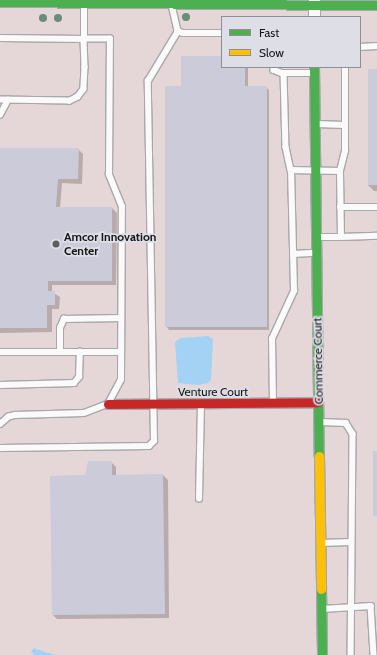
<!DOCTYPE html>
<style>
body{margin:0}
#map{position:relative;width:377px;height:655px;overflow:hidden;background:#e0e0e4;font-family:Cabin,sans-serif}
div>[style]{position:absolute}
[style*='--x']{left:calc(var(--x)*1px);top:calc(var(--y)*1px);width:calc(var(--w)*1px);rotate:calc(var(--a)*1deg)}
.industrial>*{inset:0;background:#e5d6d8}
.water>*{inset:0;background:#a4d2f5}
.shadow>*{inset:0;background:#0003}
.building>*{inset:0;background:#cbcbd9;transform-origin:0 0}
.roads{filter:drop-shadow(1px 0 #a8a8ac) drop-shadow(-1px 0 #a8a8ac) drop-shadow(0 1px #a8a8ac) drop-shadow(0 -1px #a8a8ac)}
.lane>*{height:5.5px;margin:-2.75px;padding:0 2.75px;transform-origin:2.75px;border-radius:2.75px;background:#fafafb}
.street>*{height:11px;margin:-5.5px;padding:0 5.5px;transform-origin:5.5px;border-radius:5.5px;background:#fafafb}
.fast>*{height:9px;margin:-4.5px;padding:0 4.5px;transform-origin:4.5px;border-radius:4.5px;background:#4caf50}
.slow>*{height:9px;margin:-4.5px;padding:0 4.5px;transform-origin:4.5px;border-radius:4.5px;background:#ffc107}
.jam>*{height:9px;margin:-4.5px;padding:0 4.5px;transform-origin:4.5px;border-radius:4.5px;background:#c62828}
.trees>*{width:8px;height:8px;margin:-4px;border-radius:50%;background:#6a8c79}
.dots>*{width:11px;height:11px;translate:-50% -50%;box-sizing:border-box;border:2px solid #dedee6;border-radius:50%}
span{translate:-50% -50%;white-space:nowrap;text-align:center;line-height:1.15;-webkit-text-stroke:3.5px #dedee6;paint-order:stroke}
.poi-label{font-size:12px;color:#161619;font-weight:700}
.left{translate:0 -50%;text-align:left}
.street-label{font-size:12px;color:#161619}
.legend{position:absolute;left:221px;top:16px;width:140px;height:52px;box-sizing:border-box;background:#dedee6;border:1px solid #8e8e94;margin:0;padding:5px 7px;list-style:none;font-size:12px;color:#161619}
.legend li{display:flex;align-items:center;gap:8px;height:20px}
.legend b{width:20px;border:1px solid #8e8e94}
</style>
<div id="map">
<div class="industrial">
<div style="clip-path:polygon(evenodd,0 0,377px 0,377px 655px,0 655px,0 0,222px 17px,360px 17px,360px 67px,222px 67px,222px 17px)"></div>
</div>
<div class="water">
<div style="clip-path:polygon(208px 336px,213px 339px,211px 380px,208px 383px,198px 385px,178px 383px,175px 342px,181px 338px)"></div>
<div style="clip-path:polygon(34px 648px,45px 652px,56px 655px,34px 655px,31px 651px)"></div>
</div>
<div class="shadow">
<div style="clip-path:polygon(222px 57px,222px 67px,248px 67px,248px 87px,266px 87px,269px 90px,269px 330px,169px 330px,166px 326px,182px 87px)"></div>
<div style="clip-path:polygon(377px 70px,377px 191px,374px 191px,368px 185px)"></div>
<div style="clip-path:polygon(0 149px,78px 149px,83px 154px,82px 184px,62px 183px,60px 208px,112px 208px,117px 213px,116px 285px,52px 285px,52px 292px,60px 297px,59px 309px,52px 309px,52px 332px,0 333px)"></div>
<div style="clip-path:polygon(111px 462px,116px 467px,116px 476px,163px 475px,168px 480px,169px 618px,57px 619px,52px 614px,85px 476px)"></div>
</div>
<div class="building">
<div style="clip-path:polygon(181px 56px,222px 56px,222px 67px,245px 67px,245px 86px,267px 86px,267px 327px,165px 327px,165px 86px,181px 86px)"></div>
<div style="left:368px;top:69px;width:9px;height:116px"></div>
<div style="clip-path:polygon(0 148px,79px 148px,78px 179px,58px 179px,56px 207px,112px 207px,112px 281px,48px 281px,48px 291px,55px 291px,55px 305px,47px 305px,47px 328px,0 328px)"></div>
<div style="left:373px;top:451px;width:4px;height:65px"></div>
<div style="clip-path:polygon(88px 461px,112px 461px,112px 475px,163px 474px,165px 614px,52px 615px,50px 476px,85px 475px)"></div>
</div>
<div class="roads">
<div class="lane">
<div style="--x:172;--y:5;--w:27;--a:77"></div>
<div style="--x:178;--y:31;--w:5;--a:22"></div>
<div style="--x:183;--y:33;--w:39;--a:0"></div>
<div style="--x:0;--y:38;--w:84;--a:0.7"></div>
<div style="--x:84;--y:39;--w:28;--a:88"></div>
<div style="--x:85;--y:67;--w:22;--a:93"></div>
<div style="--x:84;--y:89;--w:10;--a:127"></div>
<div style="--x:78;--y:97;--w:9;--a:153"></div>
<div style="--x:70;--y:101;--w:70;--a:-179.2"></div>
<div style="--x:360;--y:47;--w:17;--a:-3"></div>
<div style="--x:274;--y:67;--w:3;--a:90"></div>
<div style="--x:274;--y:70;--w:9;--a:21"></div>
<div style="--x:282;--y:73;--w:32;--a:0"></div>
<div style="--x:284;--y:73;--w:74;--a:88.5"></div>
<div style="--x:286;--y:147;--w:24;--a:78"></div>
<div style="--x:0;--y:115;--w:17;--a:-62"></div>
<div style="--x:317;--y:124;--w:27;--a:2"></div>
<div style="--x:340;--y:207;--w:37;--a:0"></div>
<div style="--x:318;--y:237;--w:23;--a:0"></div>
<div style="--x:341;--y:237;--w:66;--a:-90.9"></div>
<div style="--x:340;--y:171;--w:21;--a:-76"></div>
<div style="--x:345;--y:151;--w:84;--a:-90"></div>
<div style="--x:341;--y:237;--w:36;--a:-2"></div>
<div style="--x:293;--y:254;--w:22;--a:-3"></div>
<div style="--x:0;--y:352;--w:121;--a:0"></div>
<div style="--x:60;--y:352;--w:24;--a:-90"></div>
<div style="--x:60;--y:328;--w:10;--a:-66"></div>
<div style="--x:64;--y:319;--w:57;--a:-1"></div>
<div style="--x:0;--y:385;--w:74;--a:-1.5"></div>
<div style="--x:74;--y:383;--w:8;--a:-50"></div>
<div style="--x:79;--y:377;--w:25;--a:-88"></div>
<div style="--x:273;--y:402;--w:63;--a:-90.9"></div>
<div style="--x:272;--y:339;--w:53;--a:-65.4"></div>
<div style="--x:294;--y:291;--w:121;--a:-91.4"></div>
<div style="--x:291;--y:170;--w:49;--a:1.2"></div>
<div style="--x:321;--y:422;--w:25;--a:2"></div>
<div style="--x:346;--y:423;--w:13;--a:58"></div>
<div style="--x:353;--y:434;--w:221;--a:90.5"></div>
<div style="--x:0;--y:424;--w:11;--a:-41"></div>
<div style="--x:8;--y:417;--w:7;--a:-16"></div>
<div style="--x:15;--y:415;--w:69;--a:-1.7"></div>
<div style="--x:84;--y:413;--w:26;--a:-21"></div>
<div style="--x:108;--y:404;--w:27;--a:-62"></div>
<div style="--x:121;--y:380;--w:173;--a:-89.7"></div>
<div style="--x:122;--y:207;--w:35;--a:-112"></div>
<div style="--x:109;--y:175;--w:136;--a:-89.6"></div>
<div style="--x:110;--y:39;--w:26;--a:180"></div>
<div style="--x:84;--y:39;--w:35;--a:-90"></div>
<div style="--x:0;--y:448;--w:149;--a:-0.8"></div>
<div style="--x:149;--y:446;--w:7;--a:-45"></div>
<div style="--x:154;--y:441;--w:360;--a:-91"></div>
<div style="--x:148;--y:81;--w:58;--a:-59"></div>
<div style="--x:199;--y:499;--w:95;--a:-88.8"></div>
<div style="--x:321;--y:543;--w:30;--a:-2"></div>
<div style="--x:322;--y:609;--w:49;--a:-3.5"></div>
<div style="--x:371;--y:606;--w:49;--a:86.5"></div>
</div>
<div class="street">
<div style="--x:314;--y:0;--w:17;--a:90"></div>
</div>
<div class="fast">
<div style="--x:0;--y:2;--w:377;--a:0.5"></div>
<div style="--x:314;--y:67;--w:389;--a:89.3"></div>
<div style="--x:321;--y:589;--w:66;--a:89.1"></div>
</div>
<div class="slow">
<div style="--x:319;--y:456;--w:133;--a:89.1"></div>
</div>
<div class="jam">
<div style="--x:108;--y:404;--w:210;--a:-0.5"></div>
</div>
</div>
<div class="trees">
<div style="left:186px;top:17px"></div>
<div style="left:43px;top:18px"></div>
<div style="left:58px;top:18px"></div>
</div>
<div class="dots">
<div style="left:56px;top:244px;background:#5d5d60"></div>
</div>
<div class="poi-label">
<span class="left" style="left:64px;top:244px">Amcor Innovation<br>Center</span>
</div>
<div class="street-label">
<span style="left:318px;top:361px;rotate:-91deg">Commerce Court</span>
<span style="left:213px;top:392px">Venture Court</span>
</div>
<ul class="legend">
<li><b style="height:5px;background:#4caf50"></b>Fast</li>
<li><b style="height:5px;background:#ffc107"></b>Slow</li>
</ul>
</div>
